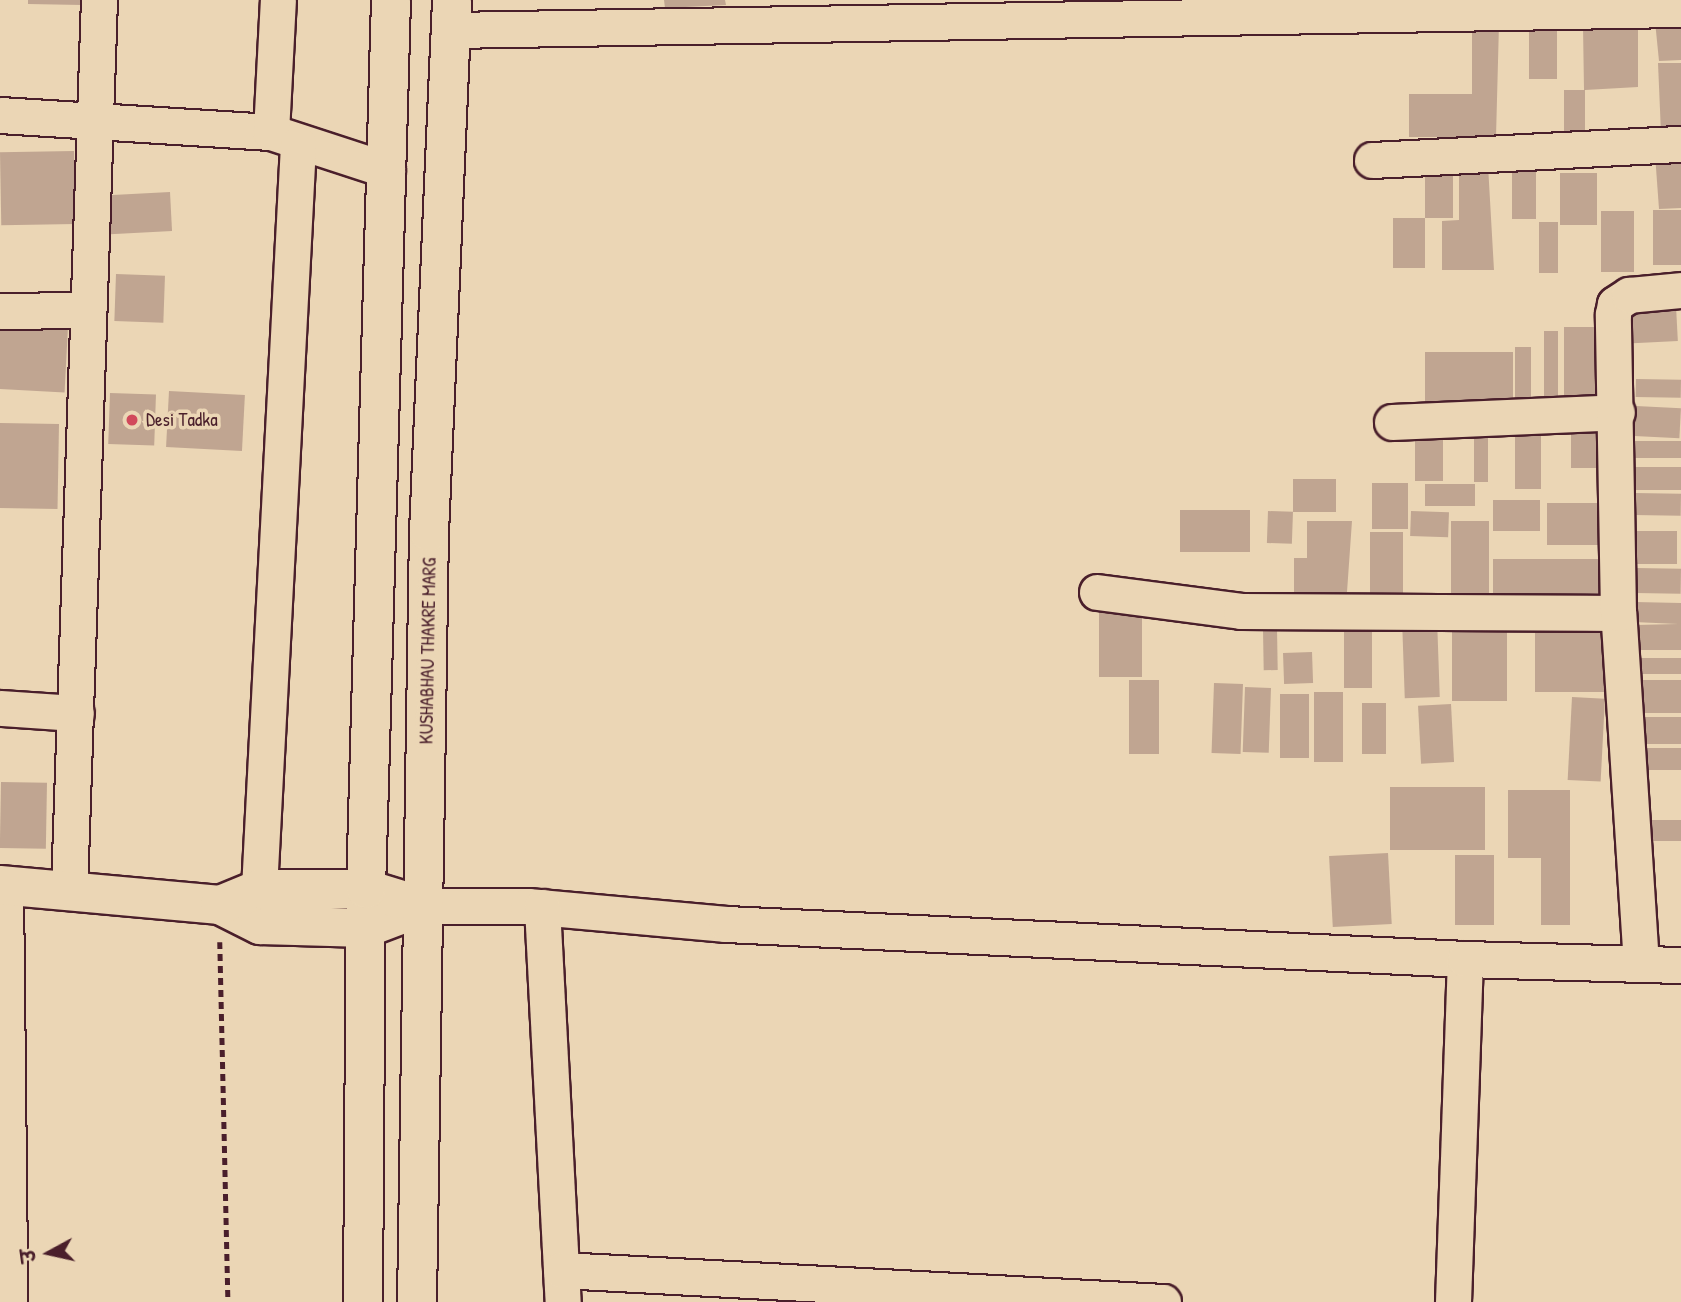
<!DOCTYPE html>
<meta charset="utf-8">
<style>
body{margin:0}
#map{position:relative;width:1681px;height:1302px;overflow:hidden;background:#ebd6b5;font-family:"Patrick Hand","Playpen Sans Deva",sans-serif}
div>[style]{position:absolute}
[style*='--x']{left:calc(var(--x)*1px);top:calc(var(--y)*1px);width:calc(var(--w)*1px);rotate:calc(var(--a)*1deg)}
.building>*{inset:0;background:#c0a591;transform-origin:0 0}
.path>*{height:4.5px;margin-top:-2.25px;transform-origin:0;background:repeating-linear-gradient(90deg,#4a1f2b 0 7px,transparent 0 12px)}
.roads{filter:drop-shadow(2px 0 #4a1f2b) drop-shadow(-2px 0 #4a1f2b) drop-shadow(0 2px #4a1f2b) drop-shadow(0 -2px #4a1f2b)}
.minor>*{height:35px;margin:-17.5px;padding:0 17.5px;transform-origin:17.5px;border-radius:17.5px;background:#ebd6b5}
.tertiary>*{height:38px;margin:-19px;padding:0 19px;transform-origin:19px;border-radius:19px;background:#ebd6b5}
.secondary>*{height:38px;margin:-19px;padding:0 19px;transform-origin:19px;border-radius:19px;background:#ebd6b5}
.dots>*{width:19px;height:19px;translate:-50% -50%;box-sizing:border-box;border:4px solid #ebd6b5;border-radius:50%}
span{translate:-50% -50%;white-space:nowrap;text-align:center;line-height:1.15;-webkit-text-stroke:7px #ebd6b5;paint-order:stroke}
.poi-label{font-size:19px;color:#4a1f2b}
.left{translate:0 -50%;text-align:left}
.street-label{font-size:19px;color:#4a1f2b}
.north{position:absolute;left:14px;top:1218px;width:70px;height:70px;-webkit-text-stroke:5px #ebd6b5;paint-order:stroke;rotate:262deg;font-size:19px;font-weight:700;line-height:28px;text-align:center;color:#4a1f2b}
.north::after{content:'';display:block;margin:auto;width:24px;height:32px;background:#4a1f2b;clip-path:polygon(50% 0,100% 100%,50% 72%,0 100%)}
</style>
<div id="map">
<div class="building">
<div style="clip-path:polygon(28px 0,82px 0,82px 5px,28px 4px)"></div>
<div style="clip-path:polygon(664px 0,725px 0,726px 5px,665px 8px)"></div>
<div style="clip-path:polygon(1681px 19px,1681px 60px,1659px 61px,1655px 21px)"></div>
<div style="clip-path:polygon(1472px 24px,1499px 24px,1496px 137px,1409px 137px,1409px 94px,1472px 94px)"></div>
<div style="clip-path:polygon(1638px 24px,1638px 87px,1585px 90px,1585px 135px,1564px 134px,1564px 90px,1584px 90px,1583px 26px)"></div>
<div style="left:1529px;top:31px;width:28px;height:48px"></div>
<div style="clip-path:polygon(1658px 63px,1681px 63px,1681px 132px,1661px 133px)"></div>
<div style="left:74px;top:151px;width:73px;height:74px;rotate:89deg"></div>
<div style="clip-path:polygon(1655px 154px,1681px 160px,1681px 208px,1659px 209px)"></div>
<div style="clip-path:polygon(1425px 164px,1453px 164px,1453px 218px,1425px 218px,1425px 268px,1393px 268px,1393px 218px,1425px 218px)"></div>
<div style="clip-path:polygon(1459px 165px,1488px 165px,1494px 270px,1442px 270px,1442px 221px,1459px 220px)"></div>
<div style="left:1536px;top:167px;width:52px;height:24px;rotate:90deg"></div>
<div style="left:1560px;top:173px;width:37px;height:52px"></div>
<div style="left:170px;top:192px;width:39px;height:62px;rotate:87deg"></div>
<div style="left:1681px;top:210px;width:55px;height:28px;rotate:90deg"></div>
<div style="left:1601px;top:211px;width:33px;height:61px"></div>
<div style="left:1558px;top:222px;width:51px;height:19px;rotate:90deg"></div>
<div style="left:116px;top:274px;width:49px;height:47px;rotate:2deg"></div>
<div style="left:1676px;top:306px;width:35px;height:50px;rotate:87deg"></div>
<div style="left:0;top:325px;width:68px;height:64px;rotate:3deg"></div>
<div style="left:1564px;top:327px;width:34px;height:69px"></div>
<div style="left:1544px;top:331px;width:14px;height:65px"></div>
<div style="left:1515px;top:347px;width:16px;height:56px"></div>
<div style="left:1425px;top:352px;width:88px;height:55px"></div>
<div style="left:1636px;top:379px;width:45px;height:18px;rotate:1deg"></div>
<div style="left:169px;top:391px;width:76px;height:56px;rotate:3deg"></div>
<div style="left:110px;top:393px;width:46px;height:51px;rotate:2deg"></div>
<div style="left:1636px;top:406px;width:45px;height:30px;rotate:3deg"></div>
<div style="left:1571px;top:418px;width:30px;height:50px"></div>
<div style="left:1415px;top:420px;width:28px;height:61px"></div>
<div style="left:0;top:423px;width:59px;height:85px;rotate:1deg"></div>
<div style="left:1474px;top:427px;width:14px;height:55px"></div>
<div style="left:1515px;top:436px;width:26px;height:53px"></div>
<div style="left:1633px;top:441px;width:48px;height:17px"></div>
<div style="left:1628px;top:467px;width:53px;height:23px"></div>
<div style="left:1293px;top:479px;width:43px;height:33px"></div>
<div style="left:1372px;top:483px;width:36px;height:46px"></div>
<div style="left:1425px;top:484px;width:50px;height:22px"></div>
<div style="left:1634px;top:493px;width:47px;height:22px;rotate:1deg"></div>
<div style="left:1493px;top:500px;width:47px;height:31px"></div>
<div style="left:1547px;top:503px;width:52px;height:42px"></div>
<div style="left:1180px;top:510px;width:70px;height:42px"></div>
<div style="left:1268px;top:511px;width:25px;height:32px;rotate:2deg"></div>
<div style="left:1411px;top:511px;width:38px;height:25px;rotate:2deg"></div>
<div style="clip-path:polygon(1307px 521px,1352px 521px,1347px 592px,1294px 592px,1294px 558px,1307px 558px)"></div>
<div style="left:1451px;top:521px;width:38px;height:72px"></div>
<div style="left:1633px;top:531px;width:44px;height:33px"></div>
<div style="left:1403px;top:532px;width:67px;height:33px;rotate:90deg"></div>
<div style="left:1493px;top:559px;width:119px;height:36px"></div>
<div style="left:1636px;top:568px;width:45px;height:25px;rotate:1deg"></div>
<div style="clip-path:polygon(1635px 602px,1681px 603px,1681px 650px,1636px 650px,1636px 625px,1678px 624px,1634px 622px)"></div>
<div style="left:1099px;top:607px;width:43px;height:70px"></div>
<div style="left:1344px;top:617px;width:28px;height:71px"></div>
<div style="left:1437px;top:618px;width:79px;height:35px;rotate:88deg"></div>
<div style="left:1535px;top:619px;width:69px;height:73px"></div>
<div style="left:1452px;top:628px;width:55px;height:73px"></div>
<div style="left:1277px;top:629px;width:41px;height:14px;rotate:89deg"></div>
<div style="left:1312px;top:652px;width:31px;height:29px;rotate:88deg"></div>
<div style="left:1681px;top:658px;width:16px;height:45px;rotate:90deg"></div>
<div style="left:1129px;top:680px;width:30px;height:74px"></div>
<div style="left:1681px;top:680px;width:33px;height:44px;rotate:90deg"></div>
<div style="left:1214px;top:683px;width:29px;height:70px;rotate:2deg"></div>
<div style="left:1245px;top:687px;width:26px;height:65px;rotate:2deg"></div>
<div style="left:1343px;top:692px;width:70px;height:29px;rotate:90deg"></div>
<div style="left:1280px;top:694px;width:29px;height:64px"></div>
<div style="left:1572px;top:697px;width:33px;height:83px;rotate:3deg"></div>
<div style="left:1362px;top:703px;width:24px;height:51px"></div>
<div style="left:1451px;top:704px;width:58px;height:33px;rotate:87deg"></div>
<div style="left:1681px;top:717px;width:27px;height:43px;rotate:90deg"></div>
<div style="left:1681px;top:748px;width:22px;height:43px;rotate:90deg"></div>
<div style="left:1px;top:782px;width:46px;height:66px;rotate:1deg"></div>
<div style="left:1390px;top:787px;width:95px;height:63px"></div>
<div style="clip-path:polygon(1508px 790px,1570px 790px,1570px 925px,1541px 925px,1541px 858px,1508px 858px)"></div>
<div style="left:1681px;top:820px;width:21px;height:35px;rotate:90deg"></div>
<div style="left:1388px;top:853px;width:71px;height:59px;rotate:87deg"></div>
<div style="left:1455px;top:855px;width:39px;height:70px"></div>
</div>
<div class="path">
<div style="--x:220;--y:942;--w:360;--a:88.7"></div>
</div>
<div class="roads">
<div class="minor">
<div style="--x:451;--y:30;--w:1230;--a:-0.98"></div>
<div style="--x:0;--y:115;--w:272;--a:3.6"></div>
<div style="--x:271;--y:132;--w:122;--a:18.1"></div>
<div style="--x:271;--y:132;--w:132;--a:-87"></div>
<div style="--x:1372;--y:160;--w:309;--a:-3"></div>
<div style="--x:0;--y:311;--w:88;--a:-0.7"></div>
<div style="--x:1392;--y:422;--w:225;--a:-2.5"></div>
<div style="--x:1097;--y:592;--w:145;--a:7.5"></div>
<div style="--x:1241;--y:611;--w:377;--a:0.3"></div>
<div style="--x:0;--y:708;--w:76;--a:3.8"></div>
<div style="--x:5;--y:886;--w:416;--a:89.4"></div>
<div style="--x:69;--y:889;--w:890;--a:-88.07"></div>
<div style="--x:259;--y:889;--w:746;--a:-87"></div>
<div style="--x:424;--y:906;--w:104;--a:0"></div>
<div style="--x:528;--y:906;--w:199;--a:5.2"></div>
<div style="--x:726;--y:924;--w:740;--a:2.71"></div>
<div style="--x:542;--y:907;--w:396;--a:87"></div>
<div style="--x:1641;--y:964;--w:352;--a:-93.7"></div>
<div style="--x:1618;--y:613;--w:299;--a:-91"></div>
<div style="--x:1613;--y:314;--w:10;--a:-79"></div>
<div style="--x:1615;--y:304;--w:17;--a:-33"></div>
<div style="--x:1629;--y:295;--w:52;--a:-5.5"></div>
<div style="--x:561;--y:1270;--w:603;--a:3.04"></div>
<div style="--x:1453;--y:1302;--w:343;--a:-88"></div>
<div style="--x:1465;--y:959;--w:216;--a:1.6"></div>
</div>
<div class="tertiary">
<div style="--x:0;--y:885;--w:221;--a:5.2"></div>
<div style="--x:220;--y:905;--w:45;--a:26.6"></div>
<div style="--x:260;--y:925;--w:106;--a:1.6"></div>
<div style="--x:366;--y:928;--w:62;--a:-20.8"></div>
<div style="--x:220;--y:905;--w:42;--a:-22.3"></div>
<div style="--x:259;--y:889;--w:107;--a:0"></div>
<div style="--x:366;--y:889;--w:34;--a:17"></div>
</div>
<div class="secondary">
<div style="--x:363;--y:1302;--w:413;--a:-89.6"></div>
<div style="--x:366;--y:889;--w:889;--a:-88.39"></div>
<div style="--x:417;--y:1302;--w:770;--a:-89.11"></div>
<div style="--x:429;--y:532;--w:532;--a:-87.52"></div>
</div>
</div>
<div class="dots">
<div style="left:132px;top:420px;background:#d1495b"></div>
</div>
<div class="poi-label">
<span class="left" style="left:146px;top:420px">Desi Tadka</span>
</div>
<div class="street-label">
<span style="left:428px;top:651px;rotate:-89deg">KUSHABHAU THAKRE MARG</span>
</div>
<div class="north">उ</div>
</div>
